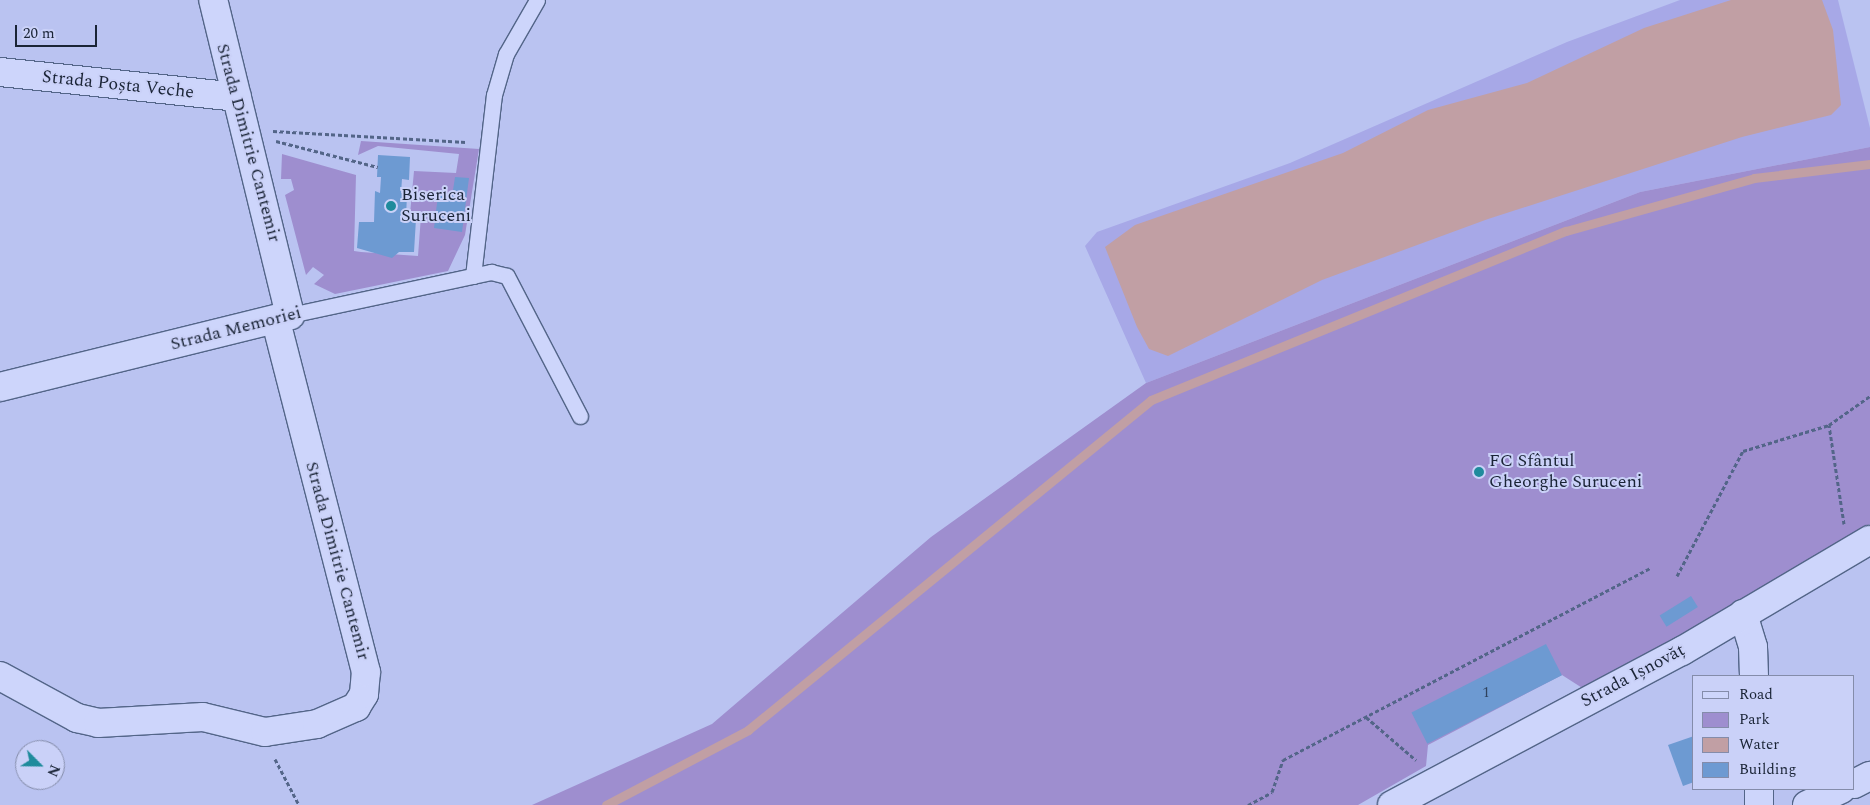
<!DOCTYPE html>
<meta charset="utf-8">
<style>
body{margin:0}
#map{position:relative;width:1870px;height:805px;overflow:hidden;background:#bac3f1;font-family:Spectral,serif}
div>[style]{position:absolute}
[style*='--x']{left:calc(var(--x)*1px);top:calc(var(--y)*1px);width:calc(var(--w)*1px);rotate:calc(var(--a)*1deg)}
.farmland>*{inset:0;background:#a7a8e7}
.green>*{inset:0;background:#9e8ecf}
.water>*{inset:0;background:#c19fa4}
.stream>*{height:9px;margin:-4.5px;padding:0 4.5px;transform-origin:4.5px;border-radius:4.5px;background:#c19fa4}
.building>*{inset:0;background:#6d9ad2;transform-origin:0 0}
.path>*{height:3px;margin-top:-1.5px;transform-origin:0;background:repeating-linear-gradient(90deg,#536588 0 4px,transparent 0 6.5px)}
.roads{filter:drop-shadow(1px 0 #536588) drop-shadow(-1px 0 #536588) drop-shadow(0 1px #536588) drop-shadow(0 -1px #536588)}
.service>*{height:15px;margin:-7.5px;padding:0 7.5px;transform-origin:7.5px;border-radius:7.5px;background:#cdd5fb}
.minor>*{height:28px;margin:-14px;padding:0 14px;transform-origin:14px;border-radius:14px;background:#cdd5fb}
.dots>*{width:14px;height:14px;translate:-50% -50%;box-sizing:border-box;border:2px solid #cad1f8;border-radius:50%}
span{translate:-50% -50%;white-space:nowrap;text-align:center;line-height:1.15;-webkit-text-stroke:4px #cad1f8;paint-order:stroke}
.number-label{font-size:15px;color:#2f425d}
.number-label span{-webkit-text-stroke-width:0}
.street-label{font-size:18px;color:#1a2436}
.poi-label{font-size:18px;color:#1a2436}
.left{translate:0 -50%;text-align:left}
.legend{position:absolute;left:1692px;top:675px;width:162px;height:115px;box-sizing:border-box;background:#cad1f8;border:1px solid #848caa;margin:0;padding:6px 9px;list-style:none;font-size:15px;color:#1a2436}
.legend li{display:flex;align-items:center;gap:10px;height:25px}
.legend b{width:25px;border:1px solid #848caa}
.north{position:absolute;left:15px;top:740px;width:50px;height:50px;box-sizing:border-box;background:#cad1f8;border:1px solid #848caa;border-radius:50%;rotate:113deg;font-size:14px;font-weight:700;line-height:20px;text-align:center;color:#1a2436}
.north::after{content:'';display:block;margin:auto;width:18px;height:22px;background:#1f8b9c;clip-path:polygon(50% 0,100% 100%,50% 72%,0 100%)}
.scale{position:absolute;left:15px;top:25px;width:82px;height:22px;box-sizing:border-box;border:2px solid #1a2436;border-top:0;padding-left:6px;font-size:15px;line-height:18px;white-space:nowrap;color:#1a2436;-webkit-text-stroke:4px #cad1f8;paint-order:stroke}
</style>
<div id="map">
<div class="farmland">
<div style="clip-path:polygon(1680px 0,1838px 0,1870px 128px,1870px 147px,1640px 192px,1146px 383px,1085px 246px,1097px 232px,1290px 163px,1567px 42px)"></div>
</div>
<div class="green">
<div style="clip-path:polygon(361px 141px,479px 149px,465px 235px,448px 271px,335px 294px,314px 284px,324px 275px,313px 267px,306px 275px,285px 195px,294px 190px,291px 179px,281px 179px,282px 154px,356px 175px,354px 251px,361px 252px,418px 256px,421px 216px,410px 214px,414px 171px,456px 173px,459px 154px,378px 146px,358px 155px)"></div>
<div style="clip-path:polygon(1870px 147px,1870px 524px,1587px 691px,1562px 675px,1428px 745px,1426px 766px,1358px 805px,532px 805px,712px 724px,931px 537px,1146px 383px,1640px 192px)"></div>
</div>
<div class="water">
<div style="clip-path:polygon(1731px 0,1822px 0,1833px 30px,1841px 105px,1831px 115px,1742px 137px,1488px 219px,1322px 280px,1168px 356px,1149px 349px,1137px 327px,1105px 247px,1135px 225px,1343px 153px,1428px 110px,1527px 83px,1644px 28px)"></div>
</div>
<div class="stream">
<div style="--x:606;--y:805;--w:161;--a:-27.8"></div>
<div style="--x:748;--y:730;--w:521;--a:-39.31"></div>
<div style="--x:1151;--y:400;--w:448;--a:-22.2"></div>
<div style="--x:1566;--y:231;--w:195;--a:-15.7"></div>
<div style="--x:1754;--y:178;--w:117;--a:-6.9"></div>
</div>
<div class="building">
<div style="clip-path:polygon(378px 155px,410px 157px,409px 180px,402px 179px,401px 193px,407px 194px,406px 218px,416px 219px,414px 252px,399px 252px,392px 258px,357px 248px,359px 222px,374px 222px,375px 191px,380px 193px,381px 177px,377px 177px)"></div>
<div style="clip-path:polygon(455px 177px,469px 178px,462px 232px,434px 228px,438px 195px,452px 197px)"></div>
<div style="left:1691px;top:596px;width:13px;height:37px;rotate:58deg"></div>
<div style="left:1546px;top:644px;width:35px;height:151px;rotate:63deg"></div>
<div style="clip-path:polygon(1694px 736px,1694px 782px,1683px 786px,1668px 745px)"></div>
</div>
<div class="path">
<div style="--x:273;--y:131;--w:193;--a:3.3"></div>
<div style="--x:276;--y:141;--w:105;--a:14.3"></div>
<div style="--x:1844;--y:524;--w:100;--a:-98.6"></div>
<div style="--x:1829;--y:425;--w:50;--a:-35.3"></div>
<div style="--x:1677;--y:576;--w:141;--a:-62.2"></div>
<div style="--x:1743;--y:451;--w:90;--a:-16.8"></div>
<div style="--x:1366;--y:717;--w:66;--a:40.7"></div>
<div style="--x:275;--y:759;--w:52;--a:62.4"></div>
<div style="--x:1248;--y:805;--w:27;--a:-28"></div>
<div style="--x:1272;--y:792;--w:34;--a:-71"></div>
<div style="--x:1283;--y:760;--w:415;--a:-27.6"></div>
</div>
<div class="roads">
<div class="service">
<div style="--x:473;--y:276;--w:182;--a:-83.4"></div>
<div style="--x:494;--y:95;--w:43;--a:-73.7"></div>
<div style="--x:506;--y:54;--w:62;--a:-60.1"></div>
<div style="--x:290;--y:315;--w:206;--a:-12.1"></div>
<div style="--x:491;--y:272;--w:16;--a:14"></div>
<div style="--x:507;--y:276;--w:158;--a:62.5"></div>
</div>
<div class="minor">
<div style="--x:0;--y:72;--w:238;--a:6"></div>
<div style="--x:0;--y:387;--w:299;--a:-13.9"></div>
<div style="--x:290;--y:315;--w:324;--a:-103.7"></div>
<div style="--x:1743;--y:614;--w:34;--a:73"></div>
<div style="--x:1753;--y:647;--w:29;--a:88"></div>
<div style="--x:0;--y:676;--w:88;--a:28.6"></div>
<div style="--x:77;--y:718;--w:22;--a:13"></div>
<div style="--x:98;--y:723;--w:105;--a:-3.3"></div>
<div style="--x:203;--y:717;--w:64;--a:13.6"></div>
<div style="--x:265;--y:732;--w:53;--a:-8.7"></div>
<div style="--x:317;--y:724;--w:43;--a:-23.6"></div>
<div style="--x:356;--y:707;--w:15;--a:-58"></div>
<div style="--x:364;--y:694;--w:22;--a:-85"></div>
<div style="--x:366;--y:672;--w:362;--a:-104.4"></div>
<div style="--x:1854;--y:784;--w:18;--a:-27"></div>
<div style="--x:1759;--y:789;--w:16;--a:90"></div>
<div style="--x:1392;--y:805;--w:328;--a:-28"></div>
<div style="--x:1682;--y:651;--w:218;--a:-30.6"></div>
<div style="--x:1807;--y:805;--w:38;--a:-25"></div>
</div>
</div>
<div class="dots">
<div style="left:391px;top:206px;background:#1f8b9c"></div>
<div style="left:1479px;top:472px;background:#1f8b9c"></div>
</div>
<div class="number-label">
<span style="left:1486px;top:693px">1</span>
</div>
<div class="street-label">
<span style="left:118px;top:85px;rotate:6deg">Strada Poșta Veche</span>
<span style="left:248px;top:143px;rotate:75deg">Strada Dimitrie Cantemir</span>
<span style="left:236px;top:329px;rotate:-14deg">Strada Memoriei</span>
<span style="left:337px;top:561px;rotate:75deg">Strada Dimitrie Cantemir</span>
<span style="left:1633px;top:676px;rotate:-28deg">Strada Ișnovăț</span>
</div>
<div class="poi-label">
<span class="left" style="left:401px;top:206px">Biserica<br>Suruceni</span>
<span class="left" style="left:1489px;top:472px">FC Sfântul<br>Gheorghe Suruceni</span>
</div>
<ul class="legend">
<li><b style="height:6px;background:#cdd5fb"></b>Road</li>
<li><b style="height:14px;background:#9e8ecf"></b>Park</li>
<li><b style="height:14px;background:#c19fa4"></b>Water</li>
<li><b style="height:14px;background:#6d9ad2"></b>Building</li>
</ul>
<div class="north">N</div>
<div class="scale">20 m</div>
</div>
